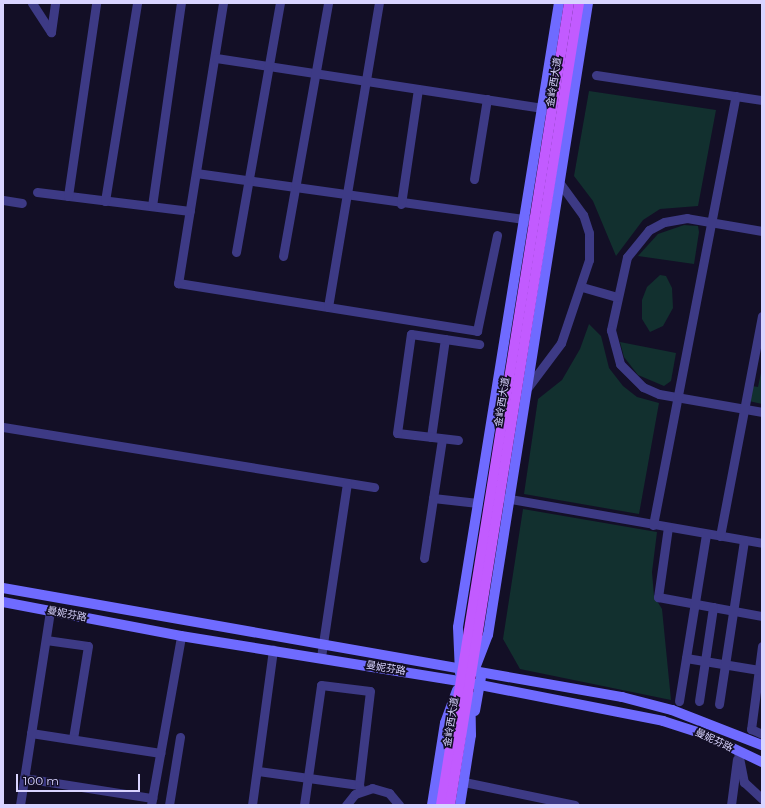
<!DOCTYPE html>
<meta charset="utf-8">
<style>
body{margin:0}
#map{position:relative;width:765px;height:808px;overflow:hidden;background:#130f26;font-family:Montserrat,"Noto Sans SC",sans-serif}
div>[style]{position:absolute}
[style*='--x']{left:calc(var(--x)*1px);top:calc(var(--y)*1px);width:calc(var(--w)*1px);rotate:calc(var(--a)*1deg)}
.green>*{inset:0;background:#12302f}
.street>*{height:9px;margin:-4.5px;padding:0 4.5px;transform-origin:4.5px;border-radius:4.5px;background:#3d3a85}
.secondary>*{height:10px;margin:-5px;padding:0 5px;transform-origin:5px;border-radius:5px;background:#6f6bff}
.primary>*{height:10px;margin:-5px;padding:0 5px;transform-origin:5px;border-radius:5px;background:#c25bff}
span{translate:-50% -50%;white-space:nowrap;text-align:center;line-height:1.15;-webkit-text-stroke:3.5px #130f26;paint-order:stroke}
.street-label{font-size:10px;color:#d9d4ff}
.frame{position:absolute;inset:0;border:4px solid #d9d4ff;pointer-events:none}
.scale{position:absolute;left:16px;top:774px;width:124px;height:18px;box-sizing:border-box;border:2px solid #d9d4ff;border-top:0;padding-left:5px;font-size:12px;line-height:14px;white-space:nowrap;color:#d9d4ff;-webkit-text-stroke:3px #130f26;paint-order:stroke}
</style>
<div id="map">
<div class="green">
<div style="clip-path:polygon(589px 91px,716px 110px,698px 206px,660px 209px,643px 220px,616px 256px,593px 201px,574px 176px)"></div>
<div style="clip-path:polygon(684px 225px,698px 226px,699px 232px,694px 264px,638px 256px,658px 234px)"></div>
<div style="clip-path:polygon(660px 275px,666px 276px,672px 288px,673px 308px,663px 326px,650px 332px,642px 319px,642px 300px,647px 287px)"></div>
<div style="clip-path:polygon(589px 324px,601px 336px,609px 368px,623px 386px,637px 397px,659px 403px,639px 514px,524px 494px,538px 399px,562px 380px,580px 349px)"></div>
<div style="clip-path:polygon(620px 342px,676px 353px,671px 381px,664px 386px,638px 375px,624px 357px)"></div>
<div style="clip-path:polygon(762px 368px,762px 404px,749px 401px,752px 386px,758px 387px)"></div>
<div style="clip-path:polygon(523px 509px,657px 532px,652px 572px,654px 596px,662px 609px,671px 700px,520px 669px,503px 639px)"></div>
</div>
<div class="street">
<div style="--x:32;--y:3;--w:35;--a:57"></div>
<div style="--x:223;--y:3;--w:284;--a:99.1"></div>
<div style="--x:178;--y:283;--w:303;--a:9.1"></div>
<div style="--x:477;--y:331;--w:98;--a:-78.2"></div>
<div style="--x:51;--y:32;--w:29;--a:-82"></div>
<div style="--x:216;--y:58;--w:337;--a:8.7"></div>
<div style="--x:596;--y:75;--w:168;--a:8.6"></div>
<div style="--x:196;--y:173;--w:338;--a:8"></div>
<div style="--x:474;--y:179;--w:81;--a:-80.8"></div>
<div style="--x:37;--y:192;--w:154;--a:7.1"></div>
<div style="--x:68;--y:196;--w:195;--a:-81.7"></div>
<div style="--x:3;--y:200;--w:19;--a:9"></div>
<div style="--x:105;--y:201;--w:201;--a:-80.8"></div>
<div style="--x:401;--y:204;--w:116;--a:-81.6"></div>
<div style="--x:152;--y:206;--w:205;--a:-81.9"></div>
<div style="--x:762;--y:231;--w:76;--a:-170.2"></div>
<div style="--x:687;--y:218;--w:23;--a:170"></div>
<div style="--x:664;--y:222;--w:17;--a:152"></div>
<div style="--x:649;--y:230;--w:35;--a:129"></div>
<div style="--x:627;--y:257;--w:75;--a:102.4"></div>
<div style="--x:611;--y:330;--w:35;--a:75"></div>
<div style="--x:620;--y:364;--w:33;--a:45"></div>
<div style="--x:643;--y:387;--w:17;--a:24"></div>
<div style="--x:659;--y:394;--w:105;--a:9.9"></div>
<div style="--x:236;--y:252;--w:253;--a:-80"></div>
<div style="--x:283;--y:256;--w:257;--a:-79.9"></div>
<div style="--x:582;--y:287;--w:36;--a:16"></div>
<div style="--x:328;--y:307;--w:308;--a:-80.5"></div>
<div style="--x:528;--y:387;--w:55;--a:-53.1"></div>
<div style="--x:561;--y:343;--w:88;--a:-71.4"></div>
<div style="--x:589;--y:260;--w:27;--a:-90"></div>
<div style="--x:589;--y:233;--w:19;--a:-108"></div>
<div style="--x:583;--y:215;--w:37;--a:-126"></div>
<div style="--x:3;--y:427;--w:376;--a:9.2"></div>
<div style="--x:431;--y:437;--w:99;--a:-81.9"></div>
<div style="--x:458;--y:440;--w:61;--a:-173.5"></div>
<div style="--x:397;--y:433;--w:100;--a:-82"></div>
<div style="--x:411;--y:334;--w:69;--a:8.4"></div>
<div style="--x:499;--y:497;--w:267;--a:9.9"></div>
<div style="--x:433;--y:498;--w:45;--a:6.3"></div>
<div style="--x:653;--y:525;--w:437;--a:-79.1"></div>
<div style="--x:668;--y:527;--w:71;--a:98.1"></div>
<div style="--x:658;--y:597;--w:106;--a:10.4"></div>
<div style="--x:720;--y:536;--w:224;--a:-79.2"></div>
<div style="--x:424;--y:558;--w:120;--a:-81.4"></div>
<div style="--x:46;--y:640;--w:42;--a:8.1"></div>
<div style="--x:88;--y:646;--w:94;--a:99.2"></div>
<div style="--x:762;--y:646;--w:84;--a:97.5"></div>
<div style="--x:751;--y:729;--w:12;--a:24"></div>
<div style="--x:321;--y:657;--w:176;--a:-81.5"></div>
<div style="--x:686;--y:658;--w:74;--a:9.3"></div>
<div style="--x:679;--y:701;--w:169;--a:-80.8"></div>
<div style="--x:699;--y:701;--w:95;--a:-81.5"></div>
<div style="--x:719;--y:704;--w:166;--a:-81.3"></div>
<div style="--x:31;--y:733;--w:131;--a:8.8"></div>
<div style="--x:738;--y:752;--w:31;--a:79"></div>
<div style="--x:744;--y:782;--w:25;--a:43"></div>
<div style="--x:258;--y:771;--w:102;--a:7.9"></div>
<div style="--x:24;--y:778;--w:130;--a:8.9"></div>
<div style="--x:464;--y:782;--w:113;--a:11.7"></div>
<div style="--x:20;--y:805;--w:196;--a:-81.2"></div>
<div style="--x:151;--y:805;--w:172;--a:-79.9"></div>
<div style="--x:169;--y:805;--w:69;--a:-80.8"></div>
<div style="--x:252;--y:805;--w:157;--a:-82.3"></div>
<div style="--x:304;--y:805;--w:121;--a:-81.9"></div>
<div style="--x:321;--y:685;--w:49;--a:7"></div>
<div style="--x:370;--y:691;--w:95;--a:96.7"></div>
<div style="--x:359;--y:785;--w:6;--a:72"></div>
<div style="--x:346;--y:805;--w:14;--a:-51"></div>
<div style="--x:355;--y:794;--w:18;--a:-19"></div>
<div style="--x:372;--y:788;--w:18;--a:16"></div>
<div style="--x:389;--y:793;--w:16;--a:50"></div>
<div style="--x:731;--y:805;--w:46;--a:-82.6"></div>
</div>
<div class="secondary">
<div style="--x:3;--y:588;--w:629;--a:9.99"></div>
<div style="--x:622;--y:697;--w:52;--a:14.6"></div>
<div style="--x:672;--y:710;--w:97;--a:21.3"></div>
<div style="--x:3;--y:602;--w:181;--a:10.8"></div>
<div style="--x:181;--y:636;--w:283;--a:9.2"></div>
<div style="--x:460;--y:681;--w:207;--a:11.1"></div>
<div style="--x:663;--y:721;--w:40;--a:18"></div>
<div style="--x:701;--y:733;--w:68;--a:25.4"></div>
<div style="--x:474;--y:671;--w:39;--a:-69"></div>
<div style="--x:488;--y:635;--w:640;--a:-81.01"></div>
<div style="--x:460;--y:673;--w:46;--a:-92.5"></div>
<div style="--x:458;--y:627;--w:632;--a:-80.81"></div>
<div style="--x:475;--y:711;--w:34;--a:-80"></div>
<div style="--x:432;--y:805;--w:83;--a:-81"></div>
<div style="--x:445;--y:723;--w:35;--a:-70"></div>
<div style="--x:460;--y:805;--w:71;--a:-81.1"></div>
<div style="--x:471;--y:735;--w:39;--a:-91"></div>
</div>
<div class="primary">
<div style="--x:441;--y:805;--w:812;--a:-80.93"></div>
<div style="--x:450;--y:805;--w:812;--a:-80.86"></div>
</div>
<div class="street-label">
<span style="left:554px;top:82px;rotate:-81deg">金岭西大道</span>
<span style="left:502px;top:402px;rotate:-81deg">金岭西大道</span>
<span style="left:67px;top:614px;rotate:11deg">曼妮芬路</span>
<span style="left:386px;top:668px;rotate:9deg">曼妮芬路</span>
<span style="left:451px;top:722px;rotate:-81deg">金岭西大道</span>
<span style="left:714px;top:740px;rotate:25deg">曼妮芬路</span>
</div>
<div class="frame"></div>
<div class="scale">100 m</div>
</div>
